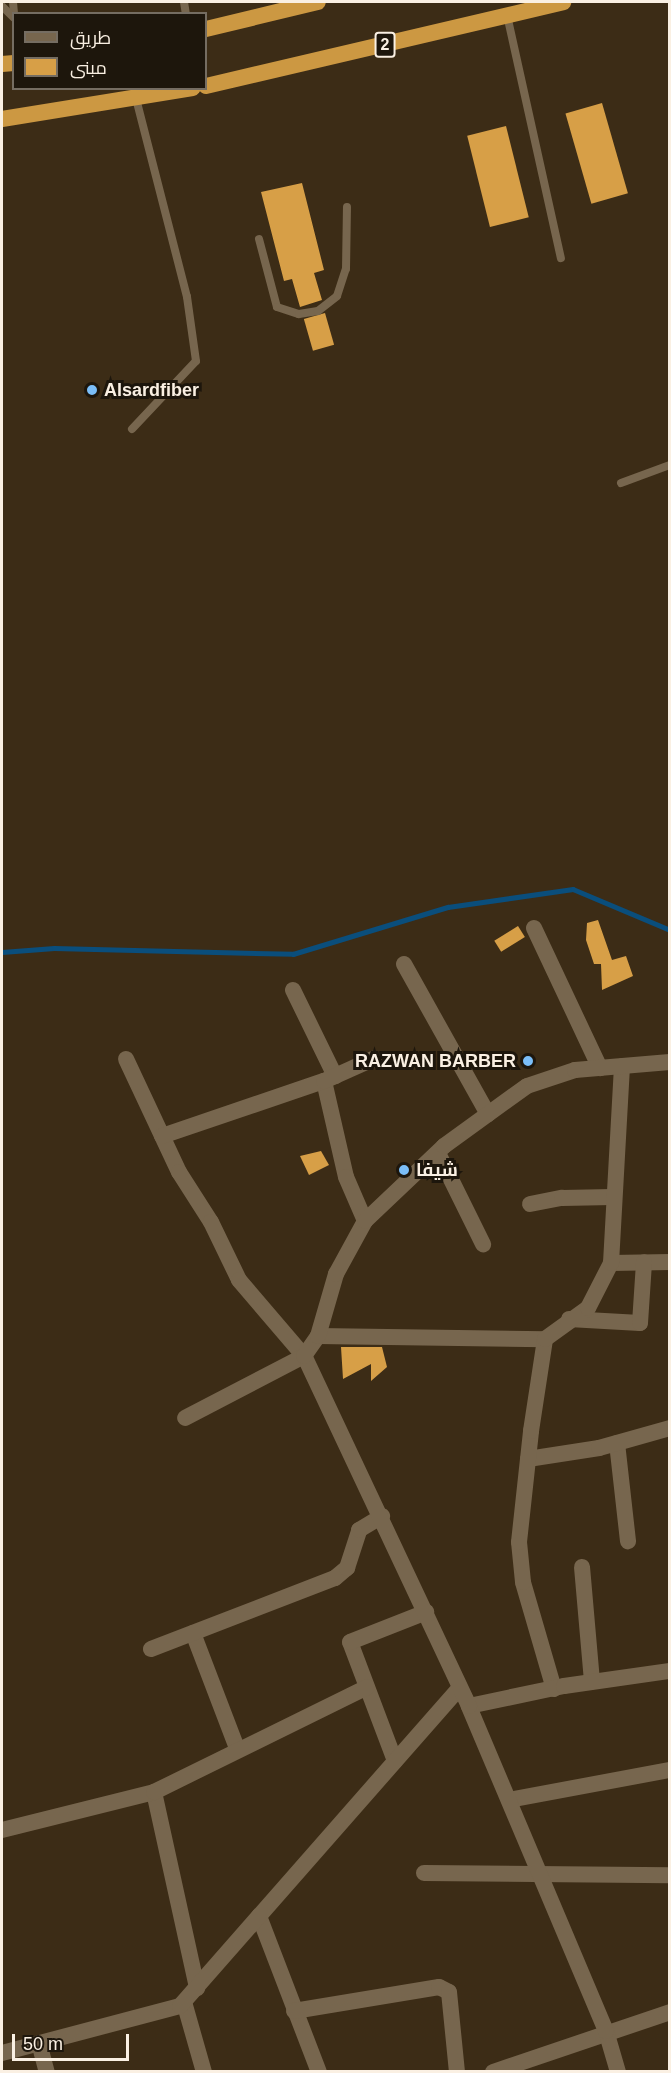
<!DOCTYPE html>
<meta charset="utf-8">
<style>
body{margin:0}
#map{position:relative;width:671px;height:2073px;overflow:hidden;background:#3c2c16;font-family:Arial,Cairo,sans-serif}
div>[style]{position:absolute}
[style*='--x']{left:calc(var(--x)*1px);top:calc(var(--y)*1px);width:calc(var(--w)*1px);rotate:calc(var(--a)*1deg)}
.stream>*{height:4.5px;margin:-2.25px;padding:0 2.25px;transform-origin:2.25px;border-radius:2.25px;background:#0a4e7c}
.building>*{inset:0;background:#d79f47;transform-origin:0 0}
.service>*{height:8px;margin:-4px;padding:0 4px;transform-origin:4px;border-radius:4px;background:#77664e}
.minor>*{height:16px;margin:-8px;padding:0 8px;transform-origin:8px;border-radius:8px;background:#77664e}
.tertiary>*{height:16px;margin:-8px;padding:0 8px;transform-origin:8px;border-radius:8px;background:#77664e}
.trunk>*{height:16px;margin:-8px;padding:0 8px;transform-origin:8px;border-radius:8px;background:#cc9842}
.dots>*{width:16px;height:16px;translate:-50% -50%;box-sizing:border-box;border:3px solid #1d160c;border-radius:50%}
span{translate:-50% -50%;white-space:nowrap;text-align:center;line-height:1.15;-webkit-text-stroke:6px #1d160c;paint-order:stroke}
.shield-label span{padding:2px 4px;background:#1d160c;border:2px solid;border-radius:4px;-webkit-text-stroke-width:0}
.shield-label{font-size:16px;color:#faf0e3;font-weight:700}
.poi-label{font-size:18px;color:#faf0e3;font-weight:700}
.left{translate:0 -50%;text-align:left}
.right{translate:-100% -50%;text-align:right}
.frame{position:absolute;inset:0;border:3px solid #faf0e3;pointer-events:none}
.legend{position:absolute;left:12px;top:12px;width:195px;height:78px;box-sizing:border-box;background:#1d160c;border:2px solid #756d62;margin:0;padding:8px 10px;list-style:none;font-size:18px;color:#faf0e3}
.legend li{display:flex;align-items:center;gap:12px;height:30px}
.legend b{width:30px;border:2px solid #756d62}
.scale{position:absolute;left:12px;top:2034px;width:117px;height:27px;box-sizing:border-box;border:3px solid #faf0e3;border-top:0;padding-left:8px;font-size:18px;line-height:21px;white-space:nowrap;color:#faf0e3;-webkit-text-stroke:4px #1d160c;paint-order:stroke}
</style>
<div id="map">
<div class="stream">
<div style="--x:2;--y:952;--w:52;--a:-4.4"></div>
<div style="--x:54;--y:948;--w:239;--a:1.4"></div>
<div style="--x:293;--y:954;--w:162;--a:-16.9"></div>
<div style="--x:448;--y:907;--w:126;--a:-8.2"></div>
<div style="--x:573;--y:889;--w:105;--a:22.9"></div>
</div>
<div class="building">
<div style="left:602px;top:103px;width:94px;height:38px;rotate:74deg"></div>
<div style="left:506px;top:126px;width:94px;height:40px;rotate:76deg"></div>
<div style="clip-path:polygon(302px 183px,324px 270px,314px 273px,322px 300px,300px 307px,292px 279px,284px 281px,261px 192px)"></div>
<div style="left:325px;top:313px;width:33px;height:22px;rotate:74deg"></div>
<div style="clip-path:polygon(598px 920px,612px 960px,626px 956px,633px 976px,602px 990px,601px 964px,594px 964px,586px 940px,587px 923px)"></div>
<div style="left:518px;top:926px;width:13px;height:28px;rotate:58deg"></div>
<div style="clip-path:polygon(321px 1151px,329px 1165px,309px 1175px,300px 1156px)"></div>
<div style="clip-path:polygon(341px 1347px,382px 1347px,387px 1367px,371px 1381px,371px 1364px,343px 1379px)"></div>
</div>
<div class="service">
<div style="--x:13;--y:2;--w:12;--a:85"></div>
<div style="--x:184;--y:2;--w:12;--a:81"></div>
<div style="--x:2;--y:6;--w:17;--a:45"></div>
<div style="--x:507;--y:15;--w:249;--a:77.5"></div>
<div style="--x:259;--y:239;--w:70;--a:75.2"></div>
<div style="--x:277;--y:307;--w:23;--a:18"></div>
<div style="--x:299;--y:314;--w:19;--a:-9"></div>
<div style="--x:318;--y:311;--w:24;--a:-38"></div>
<div style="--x:337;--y:296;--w:28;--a:-72"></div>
<div style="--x:346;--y:269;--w:62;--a:-89.1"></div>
<div style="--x:132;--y:429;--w:93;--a:-46.7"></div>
<div style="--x:196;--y:361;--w:65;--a:-98"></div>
<div style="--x:187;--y:297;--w:204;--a:-104.4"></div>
<div style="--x:621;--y:483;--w:52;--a:-20.2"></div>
</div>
<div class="minor">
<div style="--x:534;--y:928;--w:155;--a:64.8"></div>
<div style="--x:404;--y:964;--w:172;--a:60.8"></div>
<div style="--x:293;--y:990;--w:96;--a:64"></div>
<div style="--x:126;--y:1059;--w:125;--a:64.9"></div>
<div style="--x:179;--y:1172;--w:59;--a:57.4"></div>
<div style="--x:211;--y:1222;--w:64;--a:64.2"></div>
<div style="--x:239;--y:1280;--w:100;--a:49.5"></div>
<div style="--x:304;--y:1356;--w:134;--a:152.5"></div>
<div style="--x:324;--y:1081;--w:98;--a:77.1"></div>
<div style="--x:346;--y:1177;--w:48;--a:66.6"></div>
<div style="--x:162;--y:1136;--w:171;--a:-18.8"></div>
<div style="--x:324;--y:1081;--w:54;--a:-24.2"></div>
<div style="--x:438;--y:1153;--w:102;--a:63.7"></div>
<div style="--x:530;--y:1204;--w:33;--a:-11"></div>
<div style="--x:562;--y:1198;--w:50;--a:-1.1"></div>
<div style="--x:611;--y:1263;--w:59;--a:-1"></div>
<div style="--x:569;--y:1319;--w:71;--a:3.2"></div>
<div style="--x:640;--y:1323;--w:61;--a:-86.2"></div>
<div style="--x:318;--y:1336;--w:227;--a:0.8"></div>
<div style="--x:617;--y:1443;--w:99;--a:83.6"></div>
<div style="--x:528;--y:1459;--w:72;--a:-8.8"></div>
<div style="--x:599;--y:1448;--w:74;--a:-15.7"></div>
<div style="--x:582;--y:1567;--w:115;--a:85"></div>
<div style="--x:193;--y:1633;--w:123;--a:69.1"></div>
<div style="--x:151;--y:1649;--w:197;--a:-21.1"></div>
<div style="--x:335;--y:1578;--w:16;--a:-40"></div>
<div style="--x:347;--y:1568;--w:40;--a:-72"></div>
<div style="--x:359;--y:1530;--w:27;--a:-31"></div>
<div style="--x:554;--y:1689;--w:111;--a:-106.2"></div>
<div style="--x:523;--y:1582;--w:40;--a:-95.7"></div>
<div style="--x:519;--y:1542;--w:112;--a:-83.8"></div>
<div style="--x:531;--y:1431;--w:93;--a:-81.3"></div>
<div style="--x:545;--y:1339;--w:53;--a:-35.8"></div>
<div style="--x:588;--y:1308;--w:51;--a:-62.9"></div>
<div style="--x:611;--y:1263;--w:197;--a:-86.8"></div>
<div style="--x:469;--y:1706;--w:97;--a:-11.9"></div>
<div style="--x:564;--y:1686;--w:107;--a:-8.1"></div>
<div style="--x:395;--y:1761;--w:127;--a:-110.7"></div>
<div style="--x:350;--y:1642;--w:82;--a:-21.5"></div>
<div style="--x:154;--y:1792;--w:201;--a:77.6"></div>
<div style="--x:509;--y:1800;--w:164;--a:-10.6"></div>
<div style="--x:2;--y:1830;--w:157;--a:-14"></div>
<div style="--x:154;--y:1792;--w:237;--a:-26.2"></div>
<div style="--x:424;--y:1873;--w:246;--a:0.5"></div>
<div style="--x:259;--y:1916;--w:167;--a:69"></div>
<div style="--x:184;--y:2002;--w:73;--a:74.1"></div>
<div style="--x:294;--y:2011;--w:147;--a:-9.4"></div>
<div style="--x:439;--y:1987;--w:11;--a:27"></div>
<div style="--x:449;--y:1992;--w:80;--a:84.3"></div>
<div style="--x:39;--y:2043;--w:30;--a:75"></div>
<div style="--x:2;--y:2053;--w:184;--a:-14.8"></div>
<div style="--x:180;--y:2006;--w:423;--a:-48.7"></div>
<div style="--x:493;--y:2072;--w:187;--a:-18.7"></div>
</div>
<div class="tertiary">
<div style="--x:618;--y:2072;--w:43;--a:-106.3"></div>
<div style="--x:606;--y:2031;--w:353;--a:-112.9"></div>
<div style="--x:469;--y:1706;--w:387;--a:-115.2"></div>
<div style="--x:304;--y:1356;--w:24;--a:-55"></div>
<div style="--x:318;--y:1336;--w:65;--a:-73.8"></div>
<div style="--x:336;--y:1274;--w:60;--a:-61.3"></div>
<div style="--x:365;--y:1221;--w:109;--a:-43.5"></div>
<div style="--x:444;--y:1146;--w:102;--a:-35.9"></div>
<div style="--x:527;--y:1086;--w:51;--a:-18.4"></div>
<div style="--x:575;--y:1070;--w:95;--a:-4.8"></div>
</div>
<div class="trunk">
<div style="--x:206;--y:29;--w:115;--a:-13.6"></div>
<div style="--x:2;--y:64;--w:12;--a:-5"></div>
<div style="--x:206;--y:86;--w:367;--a:-13.2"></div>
<div style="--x:2;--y:119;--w:193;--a:-9.2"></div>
</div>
<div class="dots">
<div style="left:92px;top:390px;background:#7bbef8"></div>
<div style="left:528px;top:1061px;background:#7bbef8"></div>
<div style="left:404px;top:1170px;background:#7bbef8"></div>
</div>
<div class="shield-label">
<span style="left:385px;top:45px">2</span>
</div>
<div class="poi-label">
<span class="left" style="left:104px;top:390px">Alsardfiber</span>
<span class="right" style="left:516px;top:1061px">RAZWAN BARBER</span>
<span class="left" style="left:416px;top:1170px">شیفا</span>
</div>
<div class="frame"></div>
<ul class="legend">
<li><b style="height:8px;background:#77664e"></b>طريق</li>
<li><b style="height:16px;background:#d79f47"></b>مبنى</li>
</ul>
<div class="scale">50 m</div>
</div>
